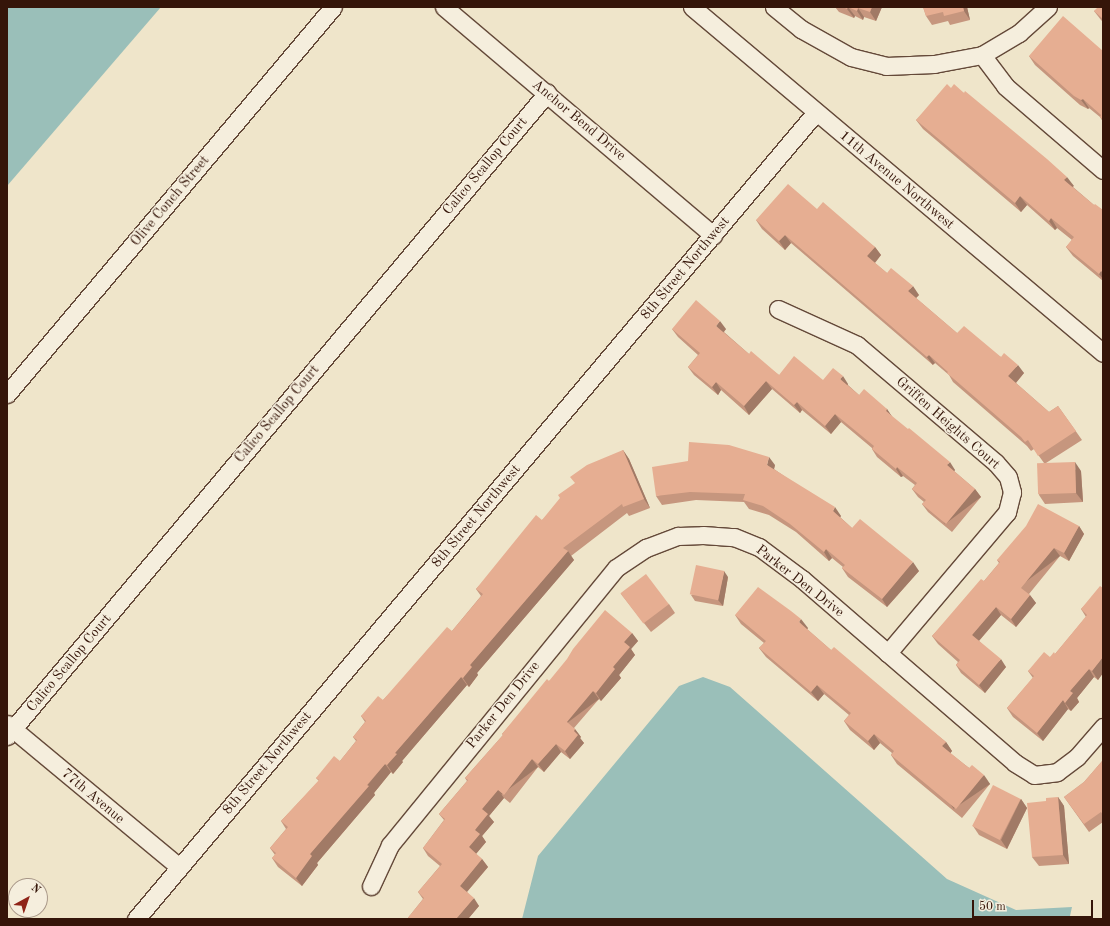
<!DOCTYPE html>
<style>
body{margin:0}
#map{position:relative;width:1110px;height:926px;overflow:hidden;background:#efe5ca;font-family:"Old Standard TT",serif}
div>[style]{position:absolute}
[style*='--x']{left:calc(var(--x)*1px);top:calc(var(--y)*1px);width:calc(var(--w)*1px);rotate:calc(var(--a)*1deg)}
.water>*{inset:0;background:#9abfb9}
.roads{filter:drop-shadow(1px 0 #644939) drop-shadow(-1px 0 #644939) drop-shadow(0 1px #644939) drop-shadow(0 -1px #644939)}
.minor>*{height:17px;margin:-8.5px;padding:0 8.5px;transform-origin:8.5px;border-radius:8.5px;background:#f5eedd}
.wall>*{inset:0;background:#c6967e}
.shaded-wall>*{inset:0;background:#a17a66;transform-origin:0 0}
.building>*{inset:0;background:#e6ae92;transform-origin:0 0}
span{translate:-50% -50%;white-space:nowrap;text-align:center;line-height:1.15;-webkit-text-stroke:3px #f5eedd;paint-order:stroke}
.street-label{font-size:14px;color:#351509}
.frame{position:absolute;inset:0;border:8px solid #351509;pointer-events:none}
.north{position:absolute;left:8px;top:878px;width:40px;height:40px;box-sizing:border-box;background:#f5eedd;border:1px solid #a89788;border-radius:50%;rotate:40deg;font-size:11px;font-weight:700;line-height:16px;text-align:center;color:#351509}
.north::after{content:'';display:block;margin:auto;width:14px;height:18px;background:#8f2418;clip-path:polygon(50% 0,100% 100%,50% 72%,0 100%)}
.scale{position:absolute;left:972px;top:900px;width:121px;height:18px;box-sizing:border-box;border:2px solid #351509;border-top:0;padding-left:5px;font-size:12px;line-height:14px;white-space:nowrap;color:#351509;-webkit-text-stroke:3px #f5eedd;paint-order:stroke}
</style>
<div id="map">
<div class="water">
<div style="clip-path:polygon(7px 7px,161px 7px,7px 186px)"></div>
<div style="clip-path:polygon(703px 677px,730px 687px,947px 879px,1016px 910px,1072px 907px,1070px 916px,1068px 919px,522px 919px,538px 856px,679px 686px)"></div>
</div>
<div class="roads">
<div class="minor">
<div style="--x:444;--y:7;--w:353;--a:40.3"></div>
<div style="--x:692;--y:7;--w:537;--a:40.09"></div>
<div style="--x:774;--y:7;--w:35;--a:39"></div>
<div style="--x:801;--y:29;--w:57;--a:29.2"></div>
<div style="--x:851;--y:57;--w:36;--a:14"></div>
<div style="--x:886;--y:66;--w:48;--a:-2.4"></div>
<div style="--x:934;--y:64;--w:49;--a:-10.6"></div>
<div style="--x:982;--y:55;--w:43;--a:-30.7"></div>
<div style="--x:1019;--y:33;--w:39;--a:-42"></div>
<div style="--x:982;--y:55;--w:39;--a:53"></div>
<div style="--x:1005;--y:86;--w:129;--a:40.6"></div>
<div style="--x:778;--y:309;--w:87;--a:24.5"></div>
<div style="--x:857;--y:345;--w:182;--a:40.3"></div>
<div style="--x:996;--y:463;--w:18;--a:49"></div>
<div style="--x:1008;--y:477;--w:16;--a:75"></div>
<div style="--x:1012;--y:492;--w:21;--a:104"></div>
<div style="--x:1007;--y:512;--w:185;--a:130.2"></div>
<div style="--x:7;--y:394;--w:506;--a:-49.89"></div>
<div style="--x:7;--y:724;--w:224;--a:39.7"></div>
<div style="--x:7;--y:736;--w:840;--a:-49.98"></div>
<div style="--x:371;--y:886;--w:45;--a:-65.1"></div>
<div style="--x:390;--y:845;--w:357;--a:-50.8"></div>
<div style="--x:616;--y:568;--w:36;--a:-34"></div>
<div style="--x:646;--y:548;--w:34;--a:-21"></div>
<div style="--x:678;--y:536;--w:25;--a:-2"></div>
<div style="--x:703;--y:535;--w:31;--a:4"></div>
<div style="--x:734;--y:537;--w:27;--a:22"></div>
<div style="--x:759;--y:547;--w:54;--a:36.7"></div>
<div style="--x:802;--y:579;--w:281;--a:40.8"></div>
<div style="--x:1015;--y:763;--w:22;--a:32"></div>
<div style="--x:1034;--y:775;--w:23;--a:-7"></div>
<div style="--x:1057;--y:772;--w:25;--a:-37"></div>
<div style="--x:1077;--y:757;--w:40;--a:-49"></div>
<div style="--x:136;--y:919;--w:1055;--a:-49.88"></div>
</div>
</div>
<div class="wall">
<div style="clip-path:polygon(835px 7px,882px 7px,876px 21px,864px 17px,863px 20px,855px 16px,854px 18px,839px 12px)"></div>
<div style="clip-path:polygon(923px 7px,967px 7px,970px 20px,950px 25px,948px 21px,932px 25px,926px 16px)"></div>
<div style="clip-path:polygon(1103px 7px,1103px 22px,1101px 20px,1094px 11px)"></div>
<div style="clip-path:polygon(1103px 51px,1103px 122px,1100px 117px,1089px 108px,1088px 109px,1080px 105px,1035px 65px,1029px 56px)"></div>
<div style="clip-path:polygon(951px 88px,964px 93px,1074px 186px,1073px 187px,1094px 205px,1103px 210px,1103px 281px,1073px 256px,1066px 247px,1072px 240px,1057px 228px,1055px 230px,1027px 205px,1021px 212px,923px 129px,916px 120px)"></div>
<div style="clip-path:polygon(817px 209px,875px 247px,881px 255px,875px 263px,887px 273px,919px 295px,916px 298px,957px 333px,1001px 357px,1024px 373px,1016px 383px,1049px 412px,1058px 406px,1082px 440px,1046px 463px,1081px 471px,1083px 502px,1045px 504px,1039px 495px,1044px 463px,1034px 449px,1031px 451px,1027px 446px,953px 382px,949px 375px,935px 363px,933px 365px,791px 243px,785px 250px,762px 229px,756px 220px)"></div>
<div style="clip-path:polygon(672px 329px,726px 329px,724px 332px,749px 354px,779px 375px,823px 380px,848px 384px,848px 385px,859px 395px,887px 409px,892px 417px,955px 470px,954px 471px,975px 489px,981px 497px,952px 532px,928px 512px,922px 504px,924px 502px,918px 497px,912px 489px,915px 485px,903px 476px,901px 477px,877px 457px,872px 449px,872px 448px,841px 422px,831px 434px,802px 410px,800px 413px,772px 389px,749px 415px,721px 390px,718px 395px,694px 375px,688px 367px,698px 355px,678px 337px)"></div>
<div style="clip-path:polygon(623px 450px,629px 459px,650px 508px,629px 516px,627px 513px,571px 556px,574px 560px,477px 673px,478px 675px,469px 687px,467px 685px,402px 761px,403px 762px,393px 774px,391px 772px,374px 793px,375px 795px,317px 863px,318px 865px,302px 886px,278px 867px,272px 858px,275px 855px,270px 848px,286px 829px,281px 821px,319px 781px,316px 778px,340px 761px,356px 741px,353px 737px,365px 722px,361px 716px,383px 700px,452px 631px,481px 596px,476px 589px,542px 520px)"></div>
<div style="clip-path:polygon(775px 465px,774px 469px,841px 516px,840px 517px,852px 528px,919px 571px,887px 607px,848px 577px,842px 568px,843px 567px,832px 558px,829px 561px,796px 532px,769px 515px,749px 509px,744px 502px,696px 500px,662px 505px,656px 496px)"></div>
<div style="clip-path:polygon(1079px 526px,1084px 534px,1069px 561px,1060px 556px,1029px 594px,1036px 603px,1016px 627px,1001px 615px,979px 641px,1006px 667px,985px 693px,961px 673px,956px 665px,958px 662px,938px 644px,932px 636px,984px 581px,999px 563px,997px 560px)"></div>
<div style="clip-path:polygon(728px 577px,723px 606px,695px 601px,691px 595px)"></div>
<div style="clip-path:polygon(1103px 588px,1103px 673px,1098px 680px,1094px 677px,1077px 698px,1079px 702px,1071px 711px,1068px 709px,1043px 741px,1013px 717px,1007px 708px,1033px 678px,1028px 671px,1055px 654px,1086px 617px,1081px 609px)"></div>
<div style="clip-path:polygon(621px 594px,669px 604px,675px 613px,651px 632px)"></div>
<div style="clip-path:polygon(735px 615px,808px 628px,807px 629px,831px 650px,946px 742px,952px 751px,950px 753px,964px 764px,990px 784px,962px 818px,897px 764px,891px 755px,892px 753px,880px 743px,874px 750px,850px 730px,844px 721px,849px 715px,824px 694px,818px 701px,766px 657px,759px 648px,764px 643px,741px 624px)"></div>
<div style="clip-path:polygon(632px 633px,638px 641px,631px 649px,635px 655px,619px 675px,621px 678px,601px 701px,599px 699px,574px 728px,581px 737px,580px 738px,584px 743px,570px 759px,561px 752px,544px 772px,538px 767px,510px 803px,504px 798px,489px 816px,494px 822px,482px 836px,486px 842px,476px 854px,482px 859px,488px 867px,467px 892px,479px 906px,468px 919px,407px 919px,423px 899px,418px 892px,440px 866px,428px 856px,423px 848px,444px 820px,439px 814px,467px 781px,465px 778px,503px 735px,502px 734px,549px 681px)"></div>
<div style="clip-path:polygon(1103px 760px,1103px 822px,1089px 832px,1064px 797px,1084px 782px)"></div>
<div style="clip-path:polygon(1058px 797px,1064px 806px,1069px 864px,1039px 866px,1032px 857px)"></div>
<div style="clip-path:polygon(1021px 799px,1027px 808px,1007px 849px,979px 835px,973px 826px)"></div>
</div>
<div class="shaded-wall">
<div style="clip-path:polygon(848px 7px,855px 16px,854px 18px,847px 9px)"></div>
<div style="clip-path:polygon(872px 7px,882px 7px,876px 21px,870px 12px)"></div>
<div style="clip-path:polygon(963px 7px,967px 7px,970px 20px,964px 11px)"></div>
<div style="clip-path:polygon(858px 8px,864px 17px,863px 20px,857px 11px)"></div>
<div style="clip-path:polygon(1083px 99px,1089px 108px,1088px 109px,1081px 100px)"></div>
<div style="left:1067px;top:177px;width:11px;height:4px;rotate:52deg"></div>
<div style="clip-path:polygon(1020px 196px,1027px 205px,1021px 212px,1015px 203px)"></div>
<div style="clip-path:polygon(1051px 218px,1057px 228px,1055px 230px,1049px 221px)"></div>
<div style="clip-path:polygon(785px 235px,791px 243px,785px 250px,779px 241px)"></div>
<div style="clip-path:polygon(875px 247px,881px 255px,873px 265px,867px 256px)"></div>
<div style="clip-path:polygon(1101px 271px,1103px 273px,1103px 279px,1099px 274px)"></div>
<div style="clip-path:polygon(913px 286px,919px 295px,914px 300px,908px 291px)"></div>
<div style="clip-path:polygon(720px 321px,726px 329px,722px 334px,716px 326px)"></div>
<div style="left:929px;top:355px;width:10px;height:3px;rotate:53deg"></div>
<div style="clip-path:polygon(1018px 365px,1024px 373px,1014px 385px,1008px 376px)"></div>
<div style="clip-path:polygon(843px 376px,848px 384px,846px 387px,840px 379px)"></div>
<div style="clip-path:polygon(766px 381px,772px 389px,749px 415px,744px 406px)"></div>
<div style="clip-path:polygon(716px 382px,721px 390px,718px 395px,712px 387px)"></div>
<div style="clip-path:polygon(797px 402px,802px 410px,800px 413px,794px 405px)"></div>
<div style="clip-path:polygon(887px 409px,893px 418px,886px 411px)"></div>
<div style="clip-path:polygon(835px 414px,841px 422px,831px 434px,825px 426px)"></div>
<div style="clip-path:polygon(623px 450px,629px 459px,650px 508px,644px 499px)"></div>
<div style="clip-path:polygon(769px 457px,775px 465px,773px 473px,767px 465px)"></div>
<div style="clip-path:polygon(950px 462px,955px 470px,953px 473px,947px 465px)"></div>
<div style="clip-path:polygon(1075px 462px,1081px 471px,1083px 502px,1076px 493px)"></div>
<div style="clip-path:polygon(897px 467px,903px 476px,901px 477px,896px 469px)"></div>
<div style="left:975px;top:489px;width:10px;height:45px;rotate:53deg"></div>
<div style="clip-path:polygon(835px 507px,841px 516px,839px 519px,833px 511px)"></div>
<div style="clip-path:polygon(1079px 526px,1084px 534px,1069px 561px,1064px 553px)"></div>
<div style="left:1054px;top:548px;width:10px;height:52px;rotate:53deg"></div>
<div style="clip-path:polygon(826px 549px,832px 558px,829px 561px,824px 552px)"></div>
<div style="clip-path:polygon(568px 551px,574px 560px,477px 673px,478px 675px,469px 687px,463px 678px,470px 665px)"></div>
<div style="clip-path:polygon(913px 562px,919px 571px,887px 607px,882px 599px)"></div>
<div style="clip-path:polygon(724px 571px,728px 577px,723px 606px,718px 600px)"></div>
<div style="clip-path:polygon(1030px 595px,1036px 603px,1016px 627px,1011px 619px)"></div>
<div style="clip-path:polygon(996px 607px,1001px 615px,977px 643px,972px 635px)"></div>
<div style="clip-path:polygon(801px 619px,808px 628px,806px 631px,799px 622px)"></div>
<div style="clip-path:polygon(632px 633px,638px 641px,631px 649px,635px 655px,619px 675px,621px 678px,601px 701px,596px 693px,613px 667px,624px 642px)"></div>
<div style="clip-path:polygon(1103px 657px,1103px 673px,1098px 680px,1092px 671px)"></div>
<div style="clip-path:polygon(1001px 659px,1006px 667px,985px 693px,979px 685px)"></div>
<div style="clip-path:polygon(1089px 669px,1094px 677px,1077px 698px,1079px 702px,1071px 711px,1065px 703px,1070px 691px)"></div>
<div style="clip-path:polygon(461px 677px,467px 685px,402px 761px,403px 762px,393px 774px,387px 765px,395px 753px)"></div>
<div style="clip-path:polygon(817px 685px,824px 694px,818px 701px,811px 692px)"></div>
<div style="left:593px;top:691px;width:10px;height:40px;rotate:53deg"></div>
<div style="clip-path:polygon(1063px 700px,1068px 709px,1043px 741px,1037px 733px)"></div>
<div style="clip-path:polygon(575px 729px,581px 737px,580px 738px,584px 743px,570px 759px,565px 751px,574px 731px)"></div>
<div style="clip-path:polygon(874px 734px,880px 743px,874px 750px,868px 741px)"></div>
<div style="clip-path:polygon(946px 742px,952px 751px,949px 755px,942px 746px)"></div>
<div style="clip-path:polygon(556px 744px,561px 752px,544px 772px,538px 764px)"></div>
<div style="left:532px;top:759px;width:10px;height:46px;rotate:53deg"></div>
<div style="clip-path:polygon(385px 764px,391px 772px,374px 793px,375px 795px,317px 863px,318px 865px,302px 886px,296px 878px,310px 854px)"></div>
<div style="left:984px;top:775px;width:11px;height:44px;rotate:56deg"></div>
<div style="clip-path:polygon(498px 790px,504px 798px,489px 816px,494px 822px,482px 836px,486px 842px,475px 855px,469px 847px,475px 830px,482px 809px)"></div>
<div style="clip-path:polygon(1058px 797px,1064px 806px,1069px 864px,1063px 855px)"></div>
<div style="clip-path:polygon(1021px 799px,1027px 808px,1007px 849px,1001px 840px)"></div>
<div style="clip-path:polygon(482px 859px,488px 867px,465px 894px,460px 886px)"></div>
<div style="clip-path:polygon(474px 898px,479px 906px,468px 919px,456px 919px)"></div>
</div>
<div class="building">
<div style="clip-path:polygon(843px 7px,872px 7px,870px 12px,858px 8px,857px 11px,848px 7px,847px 9px)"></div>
<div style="clip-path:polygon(923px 7px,963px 7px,964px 11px,944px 16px,943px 12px,926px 16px)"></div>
<div style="clip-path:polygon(1098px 7px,1103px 7px,1103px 19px,1094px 11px)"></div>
<div style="clip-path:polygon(1063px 16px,1103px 51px,1103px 120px,1100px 117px,1101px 115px,1083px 99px,1081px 100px,1074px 96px,1029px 56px)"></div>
<div style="clip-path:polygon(947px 84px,951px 88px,954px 84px,964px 93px,965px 91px,1047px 159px,1067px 177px,1064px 180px,1094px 205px,1095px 204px,1103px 210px,1103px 272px,1101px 271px,1099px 274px,1066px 247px,1074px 237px,1051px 218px,1049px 221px,1020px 196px,1015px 203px,916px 120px)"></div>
<div style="clip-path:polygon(788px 184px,817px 209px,823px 202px,875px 247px,867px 256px,887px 273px,891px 268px,913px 286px,908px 291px,957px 333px,964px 326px,1001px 357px,1004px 353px,1018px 365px,1008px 376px,1049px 412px,1058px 406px,1076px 431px,1038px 456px,1028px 440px,1025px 442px,1021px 437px,947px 373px,948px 372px,929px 355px,927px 357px,785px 235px,779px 241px,756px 220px)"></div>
<div style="clip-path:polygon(696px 300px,720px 321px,716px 326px,749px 354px,751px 351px,779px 375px,794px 356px,823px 380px,833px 368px,843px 376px,840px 379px,859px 395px,864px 389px,887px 409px,886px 411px,908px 429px,909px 428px,950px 462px,947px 465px,975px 489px,946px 524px,922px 504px,926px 500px,912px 489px,917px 483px,897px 467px,896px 469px,872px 449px,874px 446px,835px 414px,825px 426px,797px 402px,794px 405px,766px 381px,744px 406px,716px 382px,712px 387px,688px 367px,700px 353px,672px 329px)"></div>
<div style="clip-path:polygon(689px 442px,729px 445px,769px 457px,767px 465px,835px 507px,833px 511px,852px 528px,860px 519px,913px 562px,882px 599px,842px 568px,845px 565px,826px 549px,824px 552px,790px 524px,763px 506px,743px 500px,745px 494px,690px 492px,656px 496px,652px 467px,688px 461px)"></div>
<div style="clip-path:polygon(623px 450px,644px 499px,623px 507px,622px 504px,563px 548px,568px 551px,470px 665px,472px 667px,463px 678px,461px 677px,395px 753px,397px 754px,387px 765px,385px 764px,367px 785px,369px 786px,310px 854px,312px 856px,296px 878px,272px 858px,276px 853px,270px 848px,288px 827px,281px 821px,319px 780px,316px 778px,334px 756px,340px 761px,357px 740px,353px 737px,366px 721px,361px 716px,378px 696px,383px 700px,447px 627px,452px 631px,483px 594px,476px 589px,536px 515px,542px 520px,560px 498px,558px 495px,575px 483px,570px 477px,587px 465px)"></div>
<div style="left:1075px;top:462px;width:31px;height:38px;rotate:88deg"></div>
<div style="clip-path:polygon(1038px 504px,1079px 526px,1064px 553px,1054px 548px,1021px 588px,1030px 595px,1011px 619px,996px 607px,972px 635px,1001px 659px,979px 685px,956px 665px,960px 660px,932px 636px,981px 579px,984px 581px,1000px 562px,997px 560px,1026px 526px)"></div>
<div style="left:696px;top:565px;width:29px;height:30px;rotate:12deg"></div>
<div style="left:646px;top:574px;width:38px;height:32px;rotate:53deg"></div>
<div style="clip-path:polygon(1100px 586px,1103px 588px,1103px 657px,1092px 671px,1089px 669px,1070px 691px,1073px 693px,1065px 703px,1063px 700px,1037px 733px,1007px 708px,1034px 676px,1028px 671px,1044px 652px,1050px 657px,1054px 652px,1055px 654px,1087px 615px,1081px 609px)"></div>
<div style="clip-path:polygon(758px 587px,791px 611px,801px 619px,799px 622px,831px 650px,834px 647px,946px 742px,942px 746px,964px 764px,969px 768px,972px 765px,984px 775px,956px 809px,891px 755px,894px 751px,874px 734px,868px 741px,844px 721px,851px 713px,817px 685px,811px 692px,759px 648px,766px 641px,735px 615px)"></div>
<div style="clip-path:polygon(605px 610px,632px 633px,624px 642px,630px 647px,613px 667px,615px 669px,596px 693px,593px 691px,567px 722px,575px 729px,574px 731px,578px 735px,565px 751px,556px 744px,538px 764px,532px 759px,504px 795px,498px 790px,482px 809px,488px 814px,475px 830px,480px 834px,469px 847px,482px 859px,460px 886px,474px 898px,456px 919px,407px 919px,424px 898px,418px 892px,442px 864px,423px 848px,445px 819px,439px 814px,468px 780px,465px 778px,503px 735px,502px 734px,547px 679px,549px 681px,567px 659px,573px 649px)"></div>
<div style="clip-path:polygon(1103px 760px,1103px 815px,1101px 812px,1084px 824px,1064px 797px,1084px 782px)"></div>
<div style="left:993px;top:785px;width:31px;height:46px;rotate:27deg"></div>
<div style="clip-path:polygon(1058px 797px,1063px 855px,1032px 857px,1027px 803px,1046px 801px,1046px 798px)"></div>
</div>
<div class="street-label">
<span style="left:579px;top:120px;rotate:40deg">Anchor Bend Drive</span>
<span style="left:485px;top:166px;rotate:-50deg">Calico Scallop Court</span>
<span style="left:897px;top:180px;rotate:40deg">11th Avenue Northwest</span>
<span style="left:170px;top:201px;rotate:-50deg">Olive Conch Street</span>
<span style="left:685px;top:268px;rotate:-50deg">8th Street Northwest</span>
<span style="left:277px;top:414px;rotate:-50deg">Calico Scallop Court</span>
<span style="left:948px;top:423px;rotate:41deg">Griffen Heights Court</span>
<span style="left:476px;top:516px;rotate:-50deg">8th Street Northwest</span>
<span style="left:800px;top:581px;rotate:38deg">Parker Den Drive</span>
<span style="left:69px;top:663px;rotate:-50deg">Calico Scallop Court</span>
<span style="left:503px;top:705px;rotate:-51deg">Parker Den Drive</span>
<span style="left:267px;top:763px;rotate:-50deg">8th Street Northwest</span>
<span style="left:93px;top:796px;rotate:40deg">77th Avenue</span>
</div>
<div class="frame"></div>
<div class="north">N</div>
<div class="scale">50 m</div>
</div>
